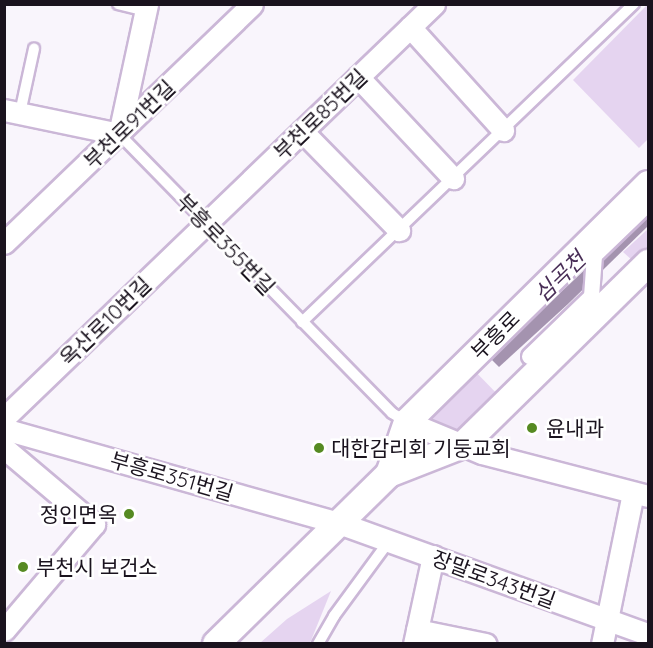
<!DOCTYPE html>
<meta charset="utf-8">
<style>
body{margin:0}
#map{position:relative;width:653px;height:648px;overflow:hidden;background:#f9f5fc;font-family:Quicksand,"Noto Sans KR",sans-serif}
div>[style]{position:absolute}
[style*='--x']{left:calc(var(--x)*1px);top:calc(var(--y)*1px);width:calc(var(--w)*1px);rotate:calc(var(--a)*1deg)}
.green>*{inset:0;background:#e5d4f0}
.water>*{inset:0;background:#a493af}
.roads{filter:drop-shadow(2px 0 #cbb7d7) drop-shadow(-2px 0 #cbb7d7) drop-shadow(0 2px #cbb7d7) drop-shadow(0 -2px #cbb7d7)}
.service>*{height:10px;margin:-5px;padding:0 5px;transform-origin:5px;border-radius:5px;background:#fff}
.pedestrian>*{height:15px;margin:-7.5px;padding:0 7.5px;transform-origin:7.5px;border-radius:7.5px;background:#fff}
.minor>*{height:21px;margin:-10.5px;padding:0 10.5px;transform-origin:10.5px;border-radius:10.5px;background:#fff}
.tertiary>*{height:26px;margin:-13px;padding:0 13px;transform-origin:13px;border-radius:13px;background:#fff}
.dots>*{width:16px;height:16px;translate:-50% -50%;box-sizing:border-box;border:3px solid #fff;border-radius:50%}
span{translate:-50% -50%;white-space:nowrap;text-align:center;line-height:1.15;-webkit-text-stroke:5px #fff;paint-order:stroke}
.street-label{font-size:21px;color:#1a131e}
.poi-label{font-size:21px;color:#1a131e}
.left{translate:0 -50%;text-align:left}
.right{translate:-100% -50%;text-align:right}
.water-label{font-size:22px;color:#482d56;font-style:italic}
.frame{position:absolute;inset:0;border:6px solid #1a131e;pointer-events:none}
</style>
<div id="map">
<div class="green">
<div style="clip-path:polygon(648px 4px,648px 139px,639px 148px,573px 80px)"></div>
<div style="clip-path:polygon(648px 229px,648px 247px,633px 261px,623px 252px)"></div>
<div style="clip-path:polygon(467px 363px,505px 402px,444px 453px,405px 444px)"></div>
<div style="clip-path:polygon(331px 591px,310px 643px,260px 643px,287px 619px)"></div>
</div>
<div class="water">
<div style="clip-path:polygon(648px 211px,648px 226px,568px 304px,499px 367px,490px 358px)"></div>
</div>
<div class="roads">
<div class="service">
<div style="--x:118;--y:4;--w:29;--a:14"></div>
<div style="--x:20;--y:113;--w:66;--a:-77.7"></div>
<div style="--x:119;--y:134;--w:390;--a:45.6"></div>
<div style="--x:392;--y:413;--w:17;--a:31"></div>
<div style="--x:302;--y:322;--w:460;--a:-43.8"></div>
<div style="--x:318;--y:644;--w:32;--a:-60"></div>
<div style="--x:334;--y:616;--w:93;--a:-53.7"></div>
</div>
<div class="pedestrian">
<div style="--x:529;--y:356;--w:86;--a:-44.1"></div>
<div style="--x:591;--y:296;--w:41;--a:-85.8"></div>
<div style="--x:594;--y:255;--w:75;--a:-43.9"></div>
</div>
<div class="minor">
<div style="--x:410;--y:27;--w:139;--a:47.9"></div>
<div style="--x:358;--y:77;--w:139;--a:46.8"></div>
<div style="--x:4;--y:110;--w:117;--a:11.8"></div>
<div style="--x:119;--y:134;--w:133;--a:-77.8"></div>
<div style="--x:302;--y:131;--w:139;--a:45.6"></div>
<div style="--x:4;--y:243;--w:344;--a:-43.9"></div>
<div style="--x:4;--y:418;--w:597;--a:-43.91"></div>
<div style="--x:407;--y:422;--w:81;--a:22.5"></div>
<div style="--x:482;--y:453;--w:171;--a:14.5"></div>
<div style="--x:4;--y:429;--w:348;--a:15.7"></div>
<div style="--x:339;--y:523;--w:328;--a:19.8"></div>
<div style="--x:4;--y:448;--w:118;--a:40.2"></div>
<div style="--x:94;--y:524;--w:139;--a:130.3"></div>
<div style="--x:417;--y:630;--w:70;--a:11.5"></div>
<div style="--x:414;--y:644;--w:90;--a:-77.8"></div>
<div style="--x:602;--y:644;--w:154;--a:-78.4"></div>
</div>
<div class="tertiary">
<div style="--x:389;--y:474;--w:55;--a:-70.9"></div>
<div style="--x:407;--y:422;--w:339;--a:-44.6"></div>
<div style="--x:216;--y:644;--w:243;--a:-44.5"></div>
<div style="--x:389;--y:474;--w:79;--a:-21.4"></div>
<div style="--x:463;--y:445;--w:260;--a:-44.5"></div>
</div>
</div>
<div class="dots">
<div style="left:532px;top:428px;background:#568a22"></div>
<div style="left:319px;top:448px;background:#568a22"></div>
<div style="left:129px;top:514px;background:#568a22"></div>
<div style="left:23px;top:567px;background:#568a22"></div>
</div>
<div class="street-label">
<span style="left:320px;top:114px;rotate:-44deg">부천로85번길</span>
<span style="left:129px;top:124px;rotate:-44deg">부천로91번길</span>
<span style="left:226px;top:244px;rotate:46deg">부흥로355번길</span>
<span style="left:105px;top:321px;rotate:-44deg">옥산로10번길</span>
<span style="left:495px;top:335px;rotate:-45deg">부흥로</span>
<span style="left:172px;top:476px;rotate:16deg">부흥로351번길</span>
<span style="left:494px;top:579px;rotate:20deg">장말로343번길</span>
</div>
<div class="poi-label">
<span class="left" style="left:546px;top:428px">윤내과</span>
<span class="left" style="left:331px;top:448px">대한감리회 기둥교회</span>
<span class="right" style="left:117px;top:514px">정인면옥</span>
<span class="left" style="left:36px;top:567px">부천시 보건소</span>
</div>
<div class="water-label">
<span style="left:560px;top:277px;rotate:-44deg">심곡천</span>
</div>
<div class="frame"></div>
</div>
